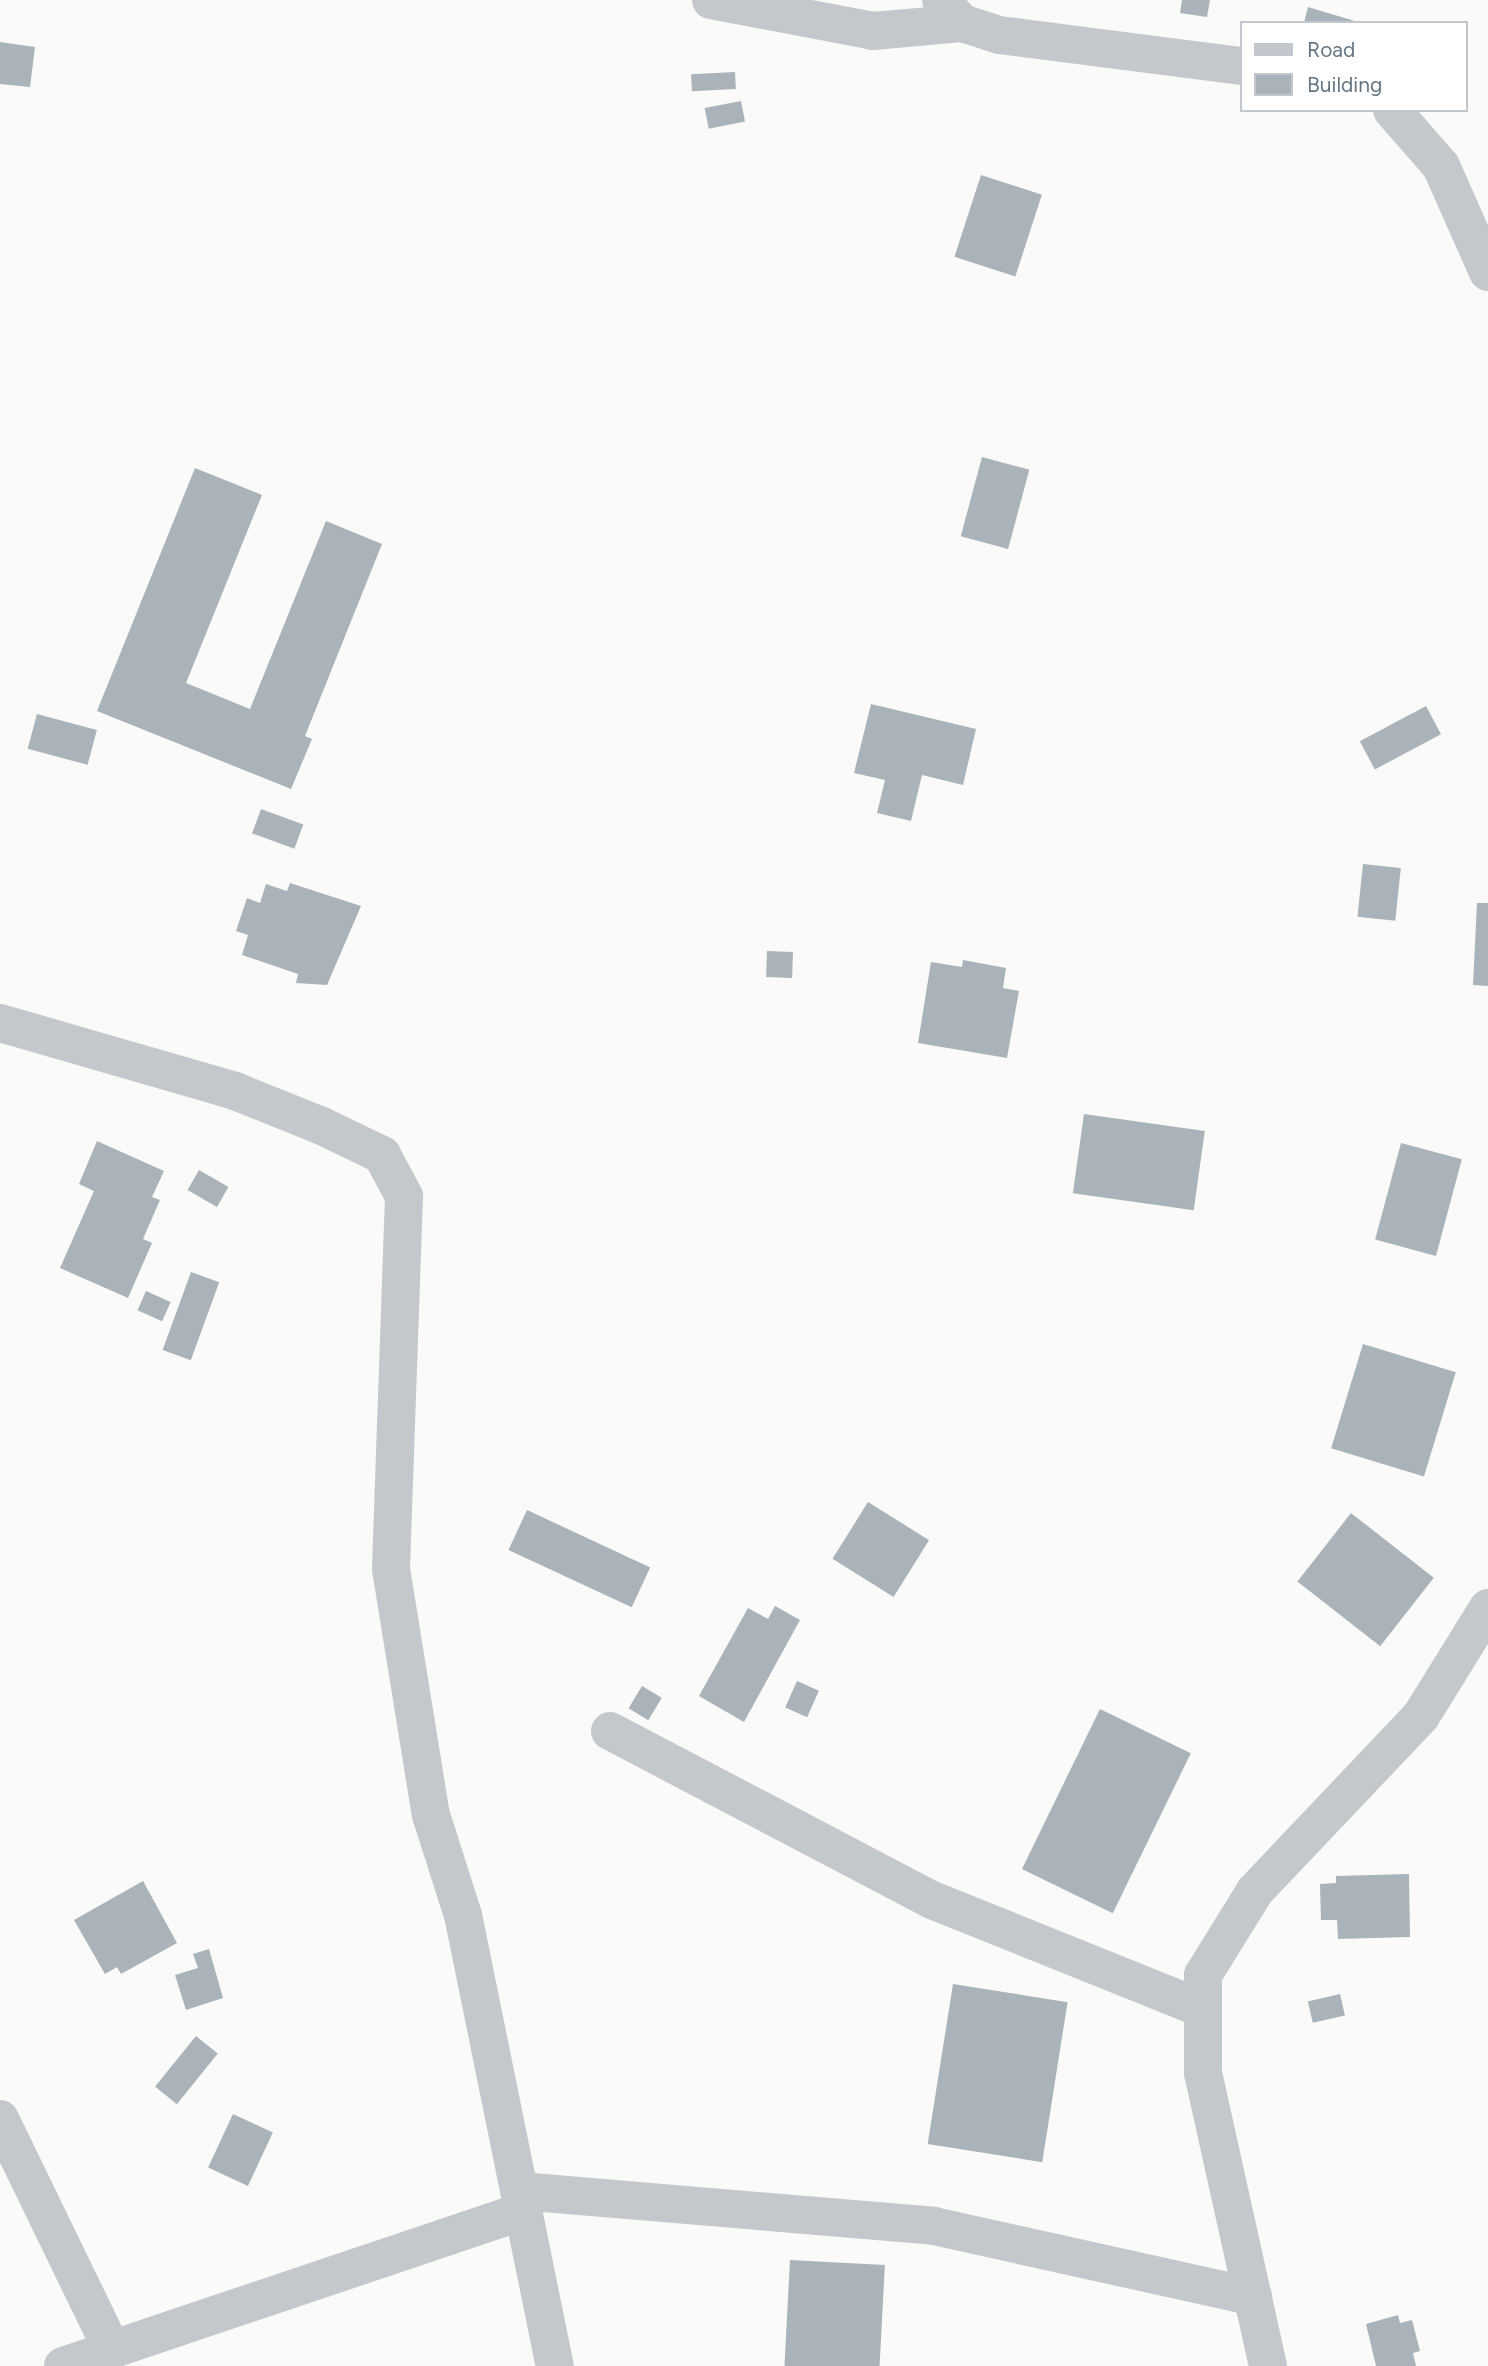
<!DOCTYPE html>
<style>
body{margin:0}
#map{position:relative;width:1488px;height:2366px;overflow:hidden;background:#fafaf8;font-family:Figtree,sans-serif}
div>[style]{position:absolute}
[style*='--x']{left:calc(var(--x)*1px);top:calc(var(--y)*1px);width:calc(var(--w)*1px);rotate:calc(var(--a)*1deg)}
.building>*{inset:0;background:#aab3b9;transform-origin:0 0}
.street>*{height:38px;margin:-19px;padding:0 19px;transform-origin:19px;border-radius:19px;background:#c3c8cc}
span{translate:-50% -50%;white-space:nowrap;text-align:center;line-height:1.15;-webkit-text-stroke:7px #fff;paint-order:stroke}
.legend{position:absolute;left:1240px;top:21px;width:228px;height:91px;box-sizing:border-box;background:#fff;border:2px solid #c1c8cd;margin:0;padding:9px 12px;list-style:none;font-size:21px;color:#657683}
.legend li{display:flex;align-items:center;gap:14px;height:35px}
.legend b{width:35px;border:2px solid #c1c8cd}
</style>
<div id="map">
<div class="building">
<div style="clip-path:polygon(1182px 0,1210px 0,1207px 17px,1180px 13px)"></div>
<div style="clip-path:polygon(1308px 7px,1358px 22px,1358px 23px,1304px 23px)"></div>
<div style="clip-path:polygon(0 42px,35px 47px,30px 87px,0 84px)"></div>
<div style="left:735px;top:72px;width:17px;height:44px;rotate:87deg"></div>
<div style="left:741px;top:101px;width:21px;height:37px;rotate:79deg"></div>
<div style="left:981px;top:175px;width:64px;height:86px;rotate:18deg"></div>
<div style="left:982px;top:457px;width:49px;height:82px;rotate:15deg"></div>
<div style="clip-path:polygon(195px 468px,262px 495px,186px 683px,250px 709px,326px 521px,382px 544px,305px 736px,312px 739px,291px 789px,97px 711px)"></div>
<div style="clip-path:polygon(871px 704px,976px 729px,963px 785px,922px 775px,911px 821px,877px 813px,885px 780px,854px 773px)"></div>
<div style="left:1426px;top:706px;width:32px;height:75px;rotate:62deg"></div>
<div style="left:37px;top:714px;width:62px;height:36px;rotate:15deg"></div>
<div style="left:261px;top:809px;width:45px;height:26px;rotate:20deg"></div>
<div style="left:1363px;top:864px;width:38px;height:53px;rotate:6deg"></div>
<div style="clip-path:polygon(290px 883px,361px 906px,327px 985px,296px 983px,298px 974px,242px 955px,248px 935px,236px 931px,247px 898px,260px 903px,266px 884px,287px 891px)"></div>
<div style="clip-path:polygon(1477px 903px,1488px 903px,1488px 986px,1473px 985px)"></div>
<div style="left:767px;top:951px;width:26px;height:26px;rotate:2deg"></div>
<div style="clip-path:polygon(963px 960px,1006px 968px,1003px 988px,1019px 991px,1007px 1058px,918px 1043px,931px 962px,962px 967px)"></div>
<div style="left:1084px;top:1114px;width:122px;height:80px;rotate:8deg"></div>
<div style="clip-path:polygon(97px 1141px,164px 1171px,152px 1197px,160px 1200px,143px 1239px,152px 1243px,128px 1298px,60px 1268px,94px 1191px,79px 1184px)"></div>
<div style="left:1401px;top:1143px;width:63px;height:100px;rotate:15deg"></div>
<div style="left:199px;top:1170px;width:34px;height:23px;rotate:30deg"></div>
<div style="left:191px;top:1272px;width:30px;height:83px;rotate:20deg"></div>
<div style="left:146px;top:1291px;width:27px;height:21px;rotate:24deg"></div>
<div style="left:1363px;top:1344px;width:97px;height:109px;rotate:17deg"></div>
<div style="left:868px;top:1502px;width:72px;height:67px;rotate:32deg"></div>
<div style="left:527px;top:1510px;width:136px;height:44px;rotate:25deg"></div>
<div style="left:1351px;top:1513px;width:105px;height:87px;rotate:38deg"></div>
<div style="clip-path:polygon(775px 1606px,800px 1620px,744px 1722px,699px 1696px,748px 1608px,768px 1619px)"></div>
<div style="left:797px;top:1681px;width:24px;height:29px;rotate:24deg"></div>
<div style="left:642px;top:1686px;width:23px;height:26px;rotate:31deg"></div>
<div style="left:1100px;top:1709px;width:101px;height:178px;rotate:26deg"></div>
<div style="clip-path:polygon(1409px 1874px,1410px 1937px,1338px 1939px,1337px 1920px,1321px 1920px,1320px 1884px,1336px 1883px,1336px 1876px)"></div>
<div style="clip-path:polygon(143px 1881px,177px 1943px,121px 1974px,117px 1967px,105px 1974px,74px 1920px)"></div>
<div style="clip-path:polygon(209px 1949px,223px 1998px,186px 2010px,175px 1975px,198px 1968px,193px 1954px)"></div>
<div style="left:953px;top:1984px;width:116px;height:162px;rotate:9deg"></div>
<div style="left:1340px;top:1994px;width:22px;height:33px;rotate:77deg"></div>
<div style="left:196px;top:2036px;width:28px;height:65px;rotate:39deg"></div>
<div style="left:233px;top:2114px;width:44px;height:59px;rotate:25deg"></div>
<div style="left:790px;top:2260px;width:95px;height:106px;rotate:3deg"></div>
<div style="clip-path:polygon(1398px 2315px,1400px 2323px,1412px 2320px,1420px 2351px,1413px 2353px,1416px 2366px,1376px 2366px,1366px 2324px)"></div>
</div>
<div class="street">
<div style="--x:711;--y:0;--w:165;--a:10.8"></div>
<div style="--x:873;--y:31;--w:89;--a:-5.1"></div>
<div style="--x:941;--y:0;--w:31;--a:48"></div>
<div style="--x:962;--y:23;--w:39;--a:18"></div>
<div style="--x:999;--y:35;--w:244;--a:7.3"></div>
<div style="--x:1392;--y:110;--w:74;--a:48.8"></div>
<div style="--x:1441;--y:166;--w:116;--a:66.1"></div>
<div style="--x:0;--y:1023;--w:245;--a:16.1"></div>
<div style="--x:235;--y:1091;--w:94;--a:21.9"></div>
<div style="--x:322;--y:1126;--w:67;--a:25.8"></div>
<div style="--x:382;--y:1155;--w:47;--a:61.8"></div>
<div style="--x:404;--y:1196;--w:373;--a:92"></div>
<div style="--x:391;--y:1569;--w:249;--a:80.8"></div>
<div style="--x:431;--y:1815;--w:105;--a:72.3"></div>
<div style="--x:463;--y:1915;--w:460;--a:78.5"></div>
<div style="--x:610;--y:1731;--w:364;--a:27.7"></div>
<div style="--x:932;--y:1900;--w:289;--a:21.9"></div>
<div style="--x:0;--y:2119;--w:257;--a:64.1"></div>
<div style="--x:520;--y:2191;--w:415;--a:4.8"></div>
<div style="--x:934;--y:2226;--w:327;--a:12.5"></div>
<div style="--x:63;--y:2366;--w:486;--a:-18.6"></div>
<div style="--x:1268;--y:2366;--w:300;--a:-102.5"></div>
<div style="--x:1203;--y:2073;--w:98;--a:-90"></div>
<div style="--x:1203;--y:1975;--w:99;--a:-58.2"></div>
<div style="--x:1255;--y:1891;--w:241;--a:-46.5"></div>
<div style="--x:1421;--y:1716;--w:127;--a:-58.2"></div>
</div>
<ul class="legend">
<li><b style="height:9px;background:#c3c8cc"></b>Road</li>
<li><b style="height:19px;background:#aab3b9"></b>Building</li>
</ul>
</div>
